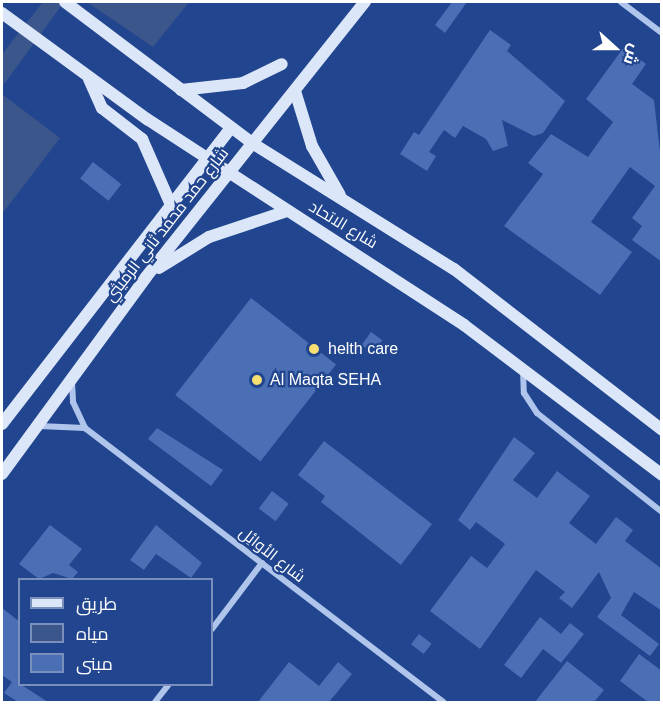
<!DOCTYPE html>
<meta charset="utf-8">
<style>
body{margin:0}
#map{position:relative;width:663px;height:704px;overflow:hidden;background:#21458e;font-family:Arial,Cairo,sans-serif}
div>[style]{position:absolute}
[style*='--x']{left:calc(var(--x)*1px);top:calc(var(--y)*1px);width:calc(var(--w)*1px);rotate:calc(var(--a)*1deg)}
.water>*{inset:0;background:#3b568a}
.building>*{inset:0;background:#4a6fb5;transform-origin:0 0}
.street>*{height:6px;margin:-3px;padding:0 3px;transform-origin:3px;border-radius:3px;background:#b0c5ec}
.secondary>*{height:12px;margin:-6px;padding:0 6px;transform-origin:6px;border-radius:6px;background:#dce6f9}
.dots>*{width:16px;height:16px;translate:-50% -50%;box-sizing:border-box;border:3px solid #21458e;border-radius:50%}
span{translate:-50% -50%;white-space:nowrap;text-align:center;line-height:1.15;-webkit-text-stroke:4.5px #21458e;paint-order:stroke}
.street-label{font-size:16px;color:#fff}
.poi-label{font-size:16px;color:#fff}
.left{translate:0 -50%;text-align:left}
.frame{position:absolute;inset:0;border:3px solid #fff;pointer-events:none}
.legend{position:absolute;left:18px;top:578px;width:195px;height:108px;box-sizing:border-box;background:#21458e;border:2px solid #7a8fbb;margin:0;padding:8px 10px;list-style:none;font-size:18px;color:#fff}
.legend li{display:flex;align-items:center;gap:12px;height:30px}
.legend b{width:30px;border:2px solid #7a8fbb}
.north{position:absolute;left:585px;top:18px;width:60px;height:60px;-webkit-text-stroke:4px #21458e;paint-order:stroke;rotate:111deg;font-size:16px;font-weight:700;line-height:24px;text-align:center;color:#fff}
.north::after{content:'';display:block;margin:auto;width:21px;height:27px;background:#fff;clip-path:polygon(50% 0,100% 100%,50% 72%,0 100%)}
</style>
<div id="map">
<div class="water">
<div style="clip-path:polygon(43px 2px,64px 2px,2px 87px,2px 54px)"></div>
<div style="clip-path:polygon(87px 2px,189px 2px,153px 47px)"></div>
<div style="clip-path:polygon(2px 94px,60px 138px,2px 214px)"></div>
</div>
<div class="building">
<div style="clip-path:polygon(452px 2px,467px 2px,445px 33px,435px 25px)"></div>
<div style="clip-path:polygon(490px 30px,511px 45px,507px 51px,565px 101px,543px 133px,534px 136px,502px 120px,508px 146px,493px 151px,486px 139px,463px 126px,455px 138px,444px 130px,429px 152px,436px 156px,427px 171px,400px 154px,414px 132px,419px 135px)"></div>
<div style="clip-path:polygon(624px 47px,646px 64px,632px 84px,654px 100px,662px 169px,662px 262px,632px 240px,642px 226px,632px 218px,655px 186px,630px 167px,591px 222px,632px 252px,600px 295px,504px 226px,543px 174px,528px 163px,551px 134px,588px 157px,613px 122px,586px 99px)"></div>
<div style="left:93px;top:162px;width:36px;height:21px;rotate:38deg"></div>
<div style="left:251px;top:298px;width:108px;height:123px;rotate:38deg"></div>
<div style="left:371px;top:332px;width:14px;height:16px;rotate:36deg"></div>
<div style="clip-path:polygon(157px 428px,223px 470px,211px 486px,148px 439px)"></div>
<div style="clip-path:polygon(514px 437px,535px 453px,513px 480px,537px 498px,557px 471px,590px 496px,569px 523px,596px 544px,616px 517px,633px 530px,625px 541px,662px 569px,662px 611px,634px 592px,621px 615px,659px 644px,650px 656px,597px 617px,611px 598px,599px 572px,572px 608px,559px 598px,565px 592px,536px 570px,480px 649px,430px 611px,471px 556px,487px 568px,505px 544px,476px 522px,470px 530px,458px 520px)"></div>
<div style="clip-path:polygon(324px 441px,432px 524px,401px 565px,321px 502px,325px 496px,298px 475px)"></div>
<div style="left:272px;top:491px;width:21px;height:22px;rotate:37deg"></div>
<div style="clip-path:polygon(50px 525px,82px 549px,69px 565px,78px 572px,72px 579px,53px 573px,39px 579px,19px 564px)"></div>
<div style="clip-path:polygon(156px 525px,202px 563px,191px 578px,156px 554px,144px 570px,130px 560px)"></div>
<div style="clip-path:polygon(2px 608px,20px 622px,20px 684px,48px 702px,18px 702px,4px 693px,12px 682px,2px 675px)"></div>
<div style="clip-path:polygon(540px 617px,561px 634px,570px 623px,584px 634px,561px 663px,543px 649px,521px 678px,504px 665px)"></div>
<div style="left:419px;top:634px;width:16px;height:13px;rotate:38deg"></div>
<div style="clip-path:polygon(639px 654px,662px 671px,662px 702px,648px 702px,620px 681px)"></div>
<div style="clip-path:polygon(567px 661px,604px 690px,594px 702px,535px 702px)"></div>
<div style="clip-path:polygon(289px 662px,319px 686px,338px 662px,352px 674px,329px 702px,258px 702px)"></div>
</div>
<div class="street">
<div style="--x:621;--y:2;--w:51;--a:37.1"></div>
<div style="--x:523;--y:370;--w:23;--a:88"></div>
<div style="--x:524;--y:393;--w:24;--a:57"></div>
<div style="--x:537;--y:413;--w:159;--a:38.4"></div>
<div style="--x:72;--y:382;--w:20;--a:87"></div>
<div style="--x:73;--y:402;--w:29;--a:65"></div>
<div style="--x:85;--y:428;--w:451;--a:37.4"></div>
<div style="--x:39;--y:426;--w:46;--a:2.5"></div>
<div style="--x:212;--y:629;--w:83;--a:-52.9"></div>
<div style="--x:155;--y:702;--w:23;--a:-52"></div>
</div>
<div class="secondary">
<div style="--x:65;--y:2;--w:234;--a:37"></div>
<div style="--x:252;--y:143;--w:238;--a:32"></div>
<div style="--x:454;--y:269;--w:263;--a:37.7"></div>
<div style="--x:2;--y:13;--w:180;--a:36.2"></div>
<div style="--x:147;--y:119;--w:378;--a:33"></div>
<div style="--x:464;--y:325;--w:248;--a:37.1"></div>
<div style="--x:89;--y:79;--w:32;--a:66"></div>
<div style="--x:102;--y:108;--w:51;--a:37.8"></div>
<div style="--x:142;--y:139;--w:72;--a:66.3"></div>
<div style="--x:181;--y:90;--w:62;--a:-6.4"></div>
<div style="--x:243;--y:83;--w:43;--a:-26"></div>
<div style="--x:295;--y:91;--w:58;--a:72.8"></div>
<div style="--x:312;--y:146;--w:56;--a:60.3"></div>
<div style="--x:159;--y:268;--w:59;--a:-31.8"></div>
<div style="--x:209;--y:237;--w:82;--a:-18.4"></div>
<div style="--x:2;--y:424;--w:374;--a:-52.3"></div>
<div style="--x:2;--y:474;--w:244;--a:-53.8"></div>
<div style="--x:146;--y:277;--w:352;--a:-51.5"></div>
</div>
<div class="dots">
<div style="left:314px;top:349px;background:#f8df72"></div>
<div style="left:257px;top:380px;background:#f8df72"></div>
</div>
<div class="street-label">
<span style="left:167px;top:225px;rotate:-52deg">شارع حمد محمد ثاني الرميثي</span>
<span style="left:343px;top:225px;rotate:31deg">شارع الاتحاد</span>
<span style="left:272px;top:555px;rotate:38deg">شارع الأوائِل</span>
</div>
<div class="poi-label">
<span class="left" style="left:328px;top:349px">helth care</span>
<span class="left" style="left:270px;top:380px">Al Maqta SEHA</span>
</div>
<div class="frame"></div>
<ul class="legend">
<li><b style="height:8px;background:#dce6f9"></b>طريق</li>
<li><b style="height:16px;background:#3b568a"></b>مياه</li>
<li><b style="height:16px;background:#4a6fb5"></b>مبنى</li>
</ul>
<div class="north">ش</div>
</div>
